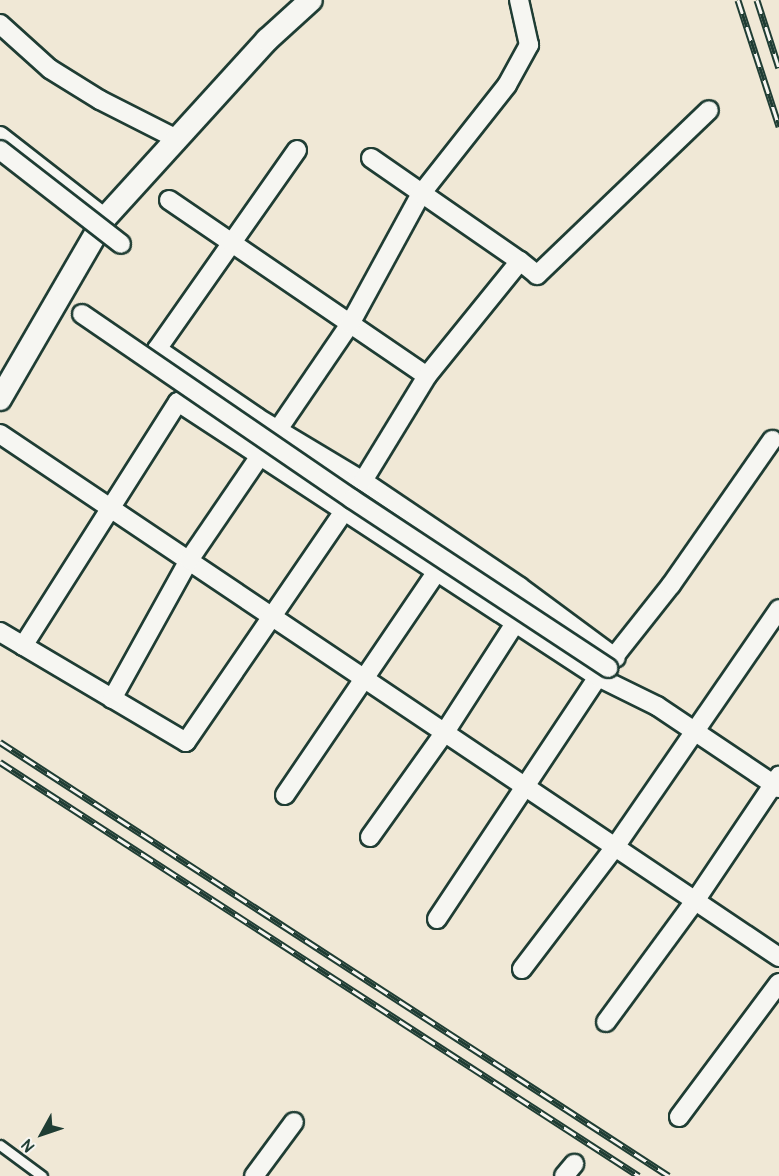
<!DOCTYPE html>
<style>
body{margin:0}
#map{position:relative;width:779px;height:1176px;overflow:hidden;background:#f0e8d6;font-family:Pangolin,sans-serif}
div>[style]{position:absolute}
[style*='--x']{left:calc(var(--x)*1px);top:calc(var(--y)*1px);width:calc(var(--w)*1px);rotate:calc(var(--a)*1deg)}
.roads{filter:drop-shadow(2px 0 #1f3d34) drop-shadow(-2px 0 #1f3d34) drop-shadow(0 2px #1f3d34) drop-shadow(0 -2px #1f3d34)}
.service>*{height:9px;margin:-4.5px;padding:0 4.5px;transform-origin:4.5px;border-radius:4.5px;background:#f6f6f2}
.minor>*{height:18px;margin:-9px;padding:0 9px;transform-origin:9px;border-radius:9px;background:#f6f6f2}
.tertiary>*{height:22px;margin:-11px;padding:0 11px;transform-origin:11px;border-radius:11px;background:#f6f6f2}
.rail>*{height:7px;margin-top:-3.5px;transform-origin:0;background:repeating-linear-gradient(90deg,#f6f6f2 0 14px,#1f3d34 0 28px);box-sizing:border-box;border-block:2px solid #1f3d34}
.bridges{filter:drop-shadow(2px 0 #1f3d34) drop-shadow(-2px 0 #1f3d34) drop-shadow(0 2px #1f3d34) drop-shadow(0 -2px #1f3d34)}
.minor-bridge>*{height:18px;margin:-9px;padding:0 9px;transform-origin:9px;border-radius:9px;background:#f6f6f2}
span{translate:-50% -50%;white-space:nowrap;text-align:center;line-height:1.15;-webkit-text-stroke:4.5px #f6f6f2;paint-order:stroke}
.north{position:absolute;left:12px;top:1104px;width:60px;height:60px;-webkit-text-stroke:4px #f6f6f2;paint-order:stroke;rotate:230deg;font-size:16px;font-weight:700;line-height:24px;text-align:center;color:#1f3d34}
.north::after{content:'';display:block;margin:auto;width:21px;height:27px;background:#1f3d34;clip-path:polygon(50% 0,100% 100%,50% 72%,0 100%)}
</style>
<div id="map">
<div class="roads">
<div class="service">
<div style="--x:0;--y:1145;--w:52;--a:36.4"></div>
</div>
<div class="minor">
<div style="--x:0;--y:24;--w:67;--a:42"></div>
<div style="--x:50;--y:69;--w:59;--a:31.8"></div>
<div style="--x:100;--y:100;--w:84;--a:26.9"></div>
<div style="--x:0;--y:136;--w:133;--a:38"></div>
<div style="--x:297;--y:150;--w:243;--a:125.1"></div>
<div style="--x:157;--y:349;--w:122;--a:34.3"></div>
<div style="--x:258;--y:418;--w:122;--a:31"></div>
<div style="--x:363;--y:481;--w:189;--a:34"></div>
<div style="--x:520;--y:587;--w:119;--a:36.5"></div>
<div style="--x:371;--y:158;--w:181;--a:34.7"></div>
<div style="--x:520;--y:261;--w:148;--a:129"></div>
<div style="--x:169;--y:200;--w:312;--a:34.3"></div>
<div style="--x:427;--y:376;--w:123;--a:121.4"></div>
<div style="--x:520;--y:261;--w:22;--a:39"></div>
<div style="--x:537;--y:275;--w:238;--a:-43.8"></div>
<div style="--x:0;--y:434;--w:938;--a:33.88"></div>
<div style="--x:0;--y:632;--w:216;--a:30.6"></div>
<div style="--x:186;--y:742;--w:281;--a:-55.6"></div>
<div style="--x:23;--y:646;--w:289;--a:-57.6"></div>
<div style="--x:178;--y:402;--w:502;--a:33.22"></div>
<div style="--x:598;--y:677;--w:66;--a:26.2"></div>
<div style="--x:657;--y:706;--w:147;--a:33.9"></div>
<div style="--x:112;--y:699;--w:159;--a:-61"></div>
<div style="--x:189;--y:560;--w:286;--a:-55.7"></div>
<div style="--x:350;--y:324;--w:148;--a:-61.4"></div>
<div style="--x:421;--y:194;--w:139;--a:-51.7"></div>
<div style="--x:507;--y:85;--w:46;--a:-61.2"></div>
<div style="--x:529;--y:45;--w:46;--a:-102.5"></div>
<div style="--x:285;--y:795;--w:271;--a:-55.8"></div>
<div style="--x:370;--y:837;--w:129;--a:-54.5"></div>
<div style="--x:445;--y:732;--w:131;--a:-57.2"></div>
<div style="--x:437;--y:919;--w:291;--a:-56.4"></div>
<div style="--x:598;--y:677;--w:117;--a:-51.6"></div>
<div style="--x:671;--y:585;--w:177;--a:-55.1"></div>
<div style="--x:522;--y:969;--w:153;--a:-52.7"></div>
<div style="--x:615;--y:847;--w:289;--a:-55.4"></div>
<div style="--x:606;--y:1022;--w:150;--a:-53.7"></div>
<div style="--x:695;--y:901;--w:151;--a:-56.1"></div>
<div style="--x:679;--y:1117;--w:167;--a:-53.3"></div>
<div style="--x:254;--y:1176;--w:67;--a:-53.5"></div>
<div style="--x:564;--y:1176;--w:16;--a:-50"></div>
</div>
<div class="tertiary">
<div style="--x:0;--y:399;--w:209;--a:-59.9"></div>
<div style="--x:105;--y:218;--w:241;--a:-47.7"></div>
<div style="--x:267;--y:40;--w:59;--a:-42.3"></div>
</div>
</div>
<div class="rail">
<div style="--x:738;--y:0;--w:133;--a:72"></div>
<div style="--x:757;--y:0;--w:71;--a:72.1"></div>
<div style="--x:0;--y:742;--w:797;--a:32.97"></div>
<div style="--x:0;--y:762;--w:761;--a:32.94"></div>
</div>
<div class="bridges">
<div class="minor-bridge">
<div style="--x:0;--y:150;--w:153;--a:37.8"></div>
<div style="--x:82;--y:314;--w:327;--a:34.4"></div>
<div style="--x:352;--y:499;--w:307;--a:33.4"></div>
</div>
</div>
<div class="north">N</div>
</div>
